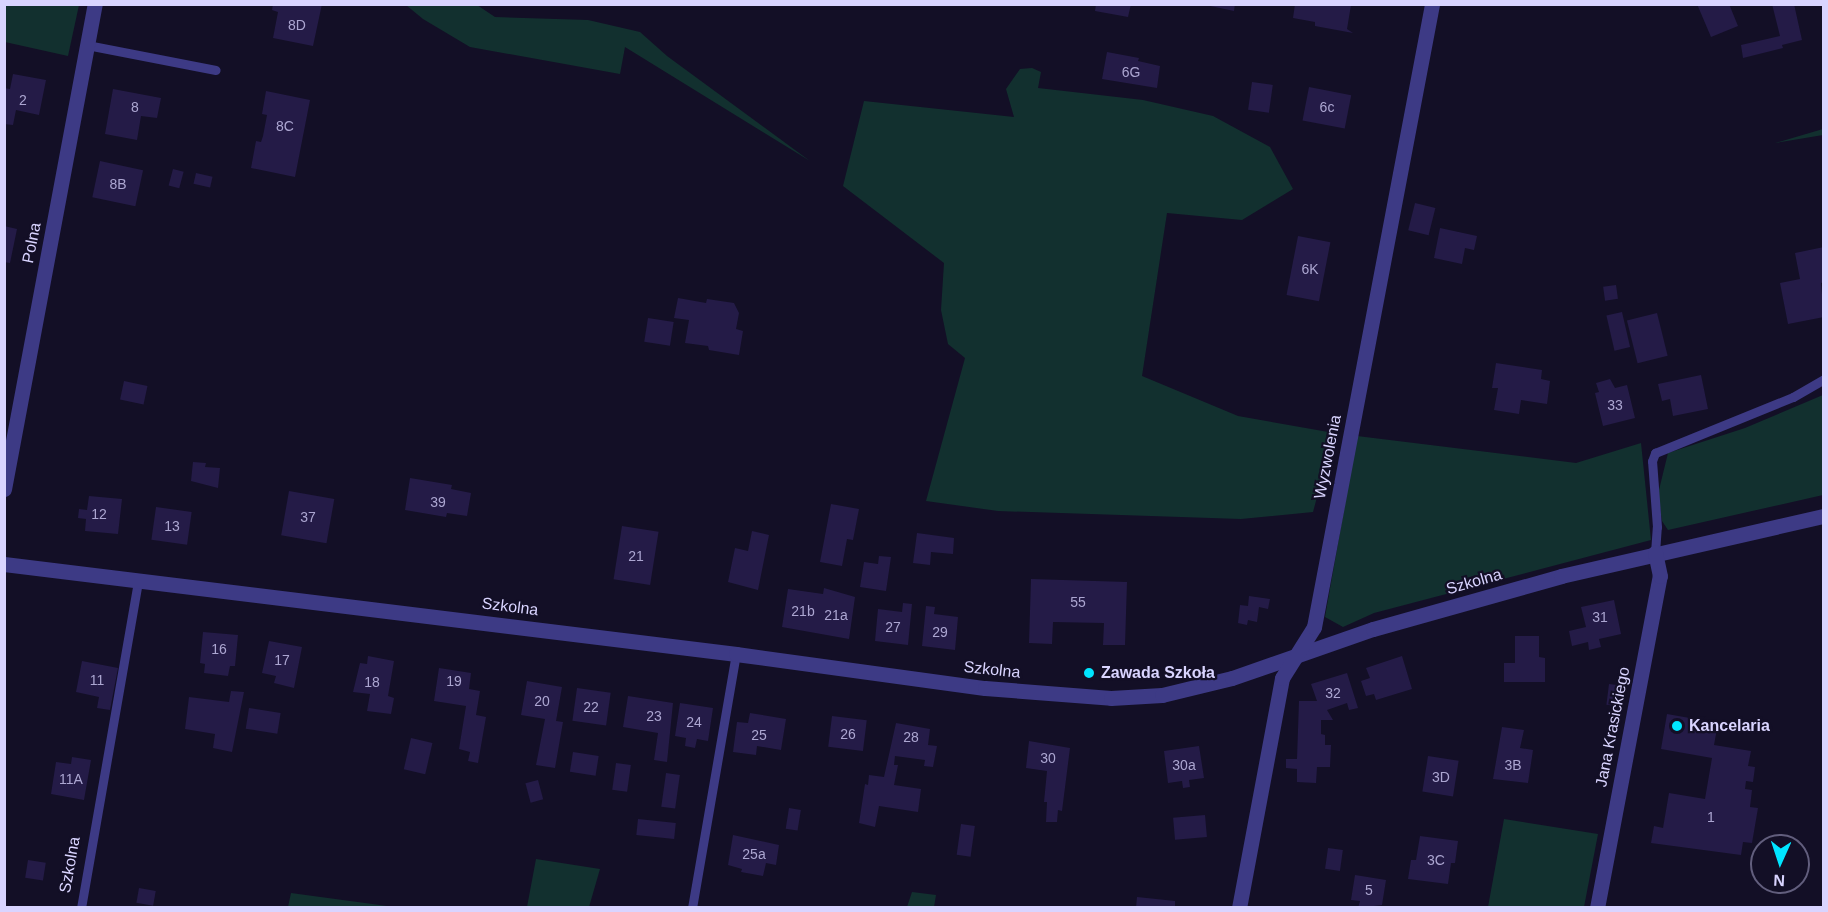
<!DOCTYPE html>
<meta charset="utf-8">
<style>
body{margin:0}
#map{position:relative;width:1828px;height:912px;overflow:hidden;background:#130f26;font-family:Arial,sans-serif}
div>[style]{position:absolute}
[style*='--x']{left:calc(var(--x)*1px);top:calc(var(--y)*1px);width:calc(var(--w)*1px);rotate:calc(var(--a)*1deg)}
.green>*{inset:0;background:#12302f}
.building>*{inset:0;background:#241b47;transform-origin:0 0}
.service>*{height:9px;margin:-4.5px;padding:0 4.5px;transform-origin:4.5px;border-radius:4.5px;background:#3d3a85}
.minor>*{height:15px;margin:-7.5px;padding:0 7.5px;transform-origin:7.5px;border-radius:7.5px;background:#3d3a85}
.dots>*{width:16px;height:16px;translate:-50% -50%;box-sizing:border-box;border:3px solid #130f26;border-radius:50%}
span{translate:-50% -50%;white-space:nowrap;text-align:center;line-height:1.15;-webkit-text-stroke:4.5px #130f26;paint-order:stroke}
.number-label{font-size:14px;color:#aca6d1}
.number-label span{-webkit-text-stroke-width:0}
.street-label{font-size:16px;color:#d9d4ff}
.poi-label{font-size:16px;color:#d9d4ff;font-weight:700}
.left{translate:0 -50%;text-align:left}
.frame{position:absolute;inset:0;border:6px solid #d9d4ff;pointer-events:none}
.north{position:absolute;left:1750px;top:834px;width:60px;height:60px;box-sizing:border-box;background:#130f26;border:2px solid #625e7d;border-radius:50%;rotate:183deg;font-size:16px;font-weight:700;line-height:24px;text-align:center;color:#d9d4ff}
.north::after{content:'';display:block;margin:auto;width:21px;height:27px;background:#00e5ff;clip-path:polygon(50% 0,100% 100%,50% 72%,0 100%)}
</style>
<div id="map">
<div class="green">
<div style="clip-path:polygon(5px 4px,79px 5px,68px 56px,5px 42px)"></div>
<div style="clip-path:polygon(406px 5px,477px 5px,495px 17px,588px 20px,640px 32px,667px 56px,810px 161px,625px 47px,620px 74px,470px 47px,423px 19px)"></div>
<div style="clip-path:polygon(1032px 68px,1041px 72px,1038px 88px,1143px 100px,1213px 116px,1270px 147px,1293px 189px,1242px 220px,1167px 213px,1142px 376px,1238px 416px,1334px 433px,1313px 512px,1241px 519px,998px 511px,926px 501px,965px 358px,948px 344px,941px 310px,944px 263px,843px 186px,864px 101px,1014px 117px,1006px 89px,1020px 69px)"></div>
<div style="clip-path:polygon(1823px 129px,1823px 135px,1775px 143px)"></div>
<div style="clip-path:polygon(1823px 395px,1823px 495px,1668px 530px,1662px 521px,1658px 494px,1668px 453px,1745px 428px)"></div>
<div style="clip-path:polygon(1357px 436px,1576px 463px,1641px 443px,1651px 540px,1374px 613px,1343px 627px,1325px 617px)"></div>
<div style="clip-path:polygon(1504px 819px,1598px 834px,1584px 907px,1488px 907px)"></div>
<div style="clip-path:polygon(536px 859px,600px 869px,589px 907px,527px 907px)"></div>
<div style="clip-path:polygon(912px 892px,936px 895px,934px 907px,907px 907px)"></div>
<div style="clip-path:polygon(291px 893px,387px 906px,288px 907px)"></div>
</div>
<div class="building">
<div style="clip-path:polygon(273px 4px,322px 4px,313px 46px,273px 38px,278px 12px,272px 10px)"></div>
<div style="clip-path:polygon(1096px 4px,1131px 4px,1128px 17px,1095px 11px)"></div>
<div style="clip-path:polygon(1201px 4px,1235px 4px,1234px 11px)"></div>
<div style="clip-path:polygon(1295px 4px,1351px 5px,1347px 29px,1353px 33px,1315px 26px,1315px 22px,1293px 18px)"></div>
<div style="clip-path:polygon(1697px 4px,1729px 4px,1738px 26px,1711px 37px)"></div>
<div style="clip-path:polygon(1772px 4px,1794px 4px,1802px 40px,1782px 45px,1783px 48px,1743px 58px,1741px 45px,1780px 36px)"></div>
<div style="clip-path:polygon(1107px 52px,1139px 58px,1138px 61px,1160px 66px,1157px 88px,1102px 79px)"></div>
<div style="clip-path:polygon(13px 74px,46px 80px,39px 115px,16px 110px,13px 125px,4px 124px,4px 88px,10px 89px)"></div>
<div style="left:1252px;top:82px;width:21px;height:28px;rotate:8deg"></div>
<div style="left:1309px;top:87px;width:43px;height:34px;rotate:11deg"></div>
<div style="clip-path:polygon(113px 89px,161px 98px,157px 118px,141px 116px,137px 140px,105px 134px)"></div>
<div style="clip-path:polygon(266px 91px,310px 100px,295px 177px,251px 168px,256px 141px,261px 142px,263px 136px,267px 115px,262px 114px)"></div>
<div style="left:100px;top:161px;width:44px;height:37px;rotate:12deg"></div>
<div style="left:173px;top:169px;width:11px;height:17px;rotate:15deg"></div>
<div style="left:196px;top:173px;width:17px;height:11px;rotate:13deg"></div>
<div style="left:1415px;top:203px;width:21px;height:28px;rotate:14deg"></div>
<div style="clip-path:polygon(4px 226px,17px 229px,10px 263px,4px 262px)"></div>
<div style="clip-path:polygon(1440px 228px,1477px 236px,1474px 250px,1465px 248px,1462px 264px,1434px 258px)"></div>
<div style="left:1298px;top:236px;width:33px;height:60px;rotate:11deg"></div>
<div style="clip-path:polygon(1824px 247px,1824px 282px,1821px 283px,1824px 317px,1788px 324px,1780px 283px,1800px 279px,1795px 253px)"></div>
<div style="left:1616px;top:285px;width:14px;height:13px;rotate:82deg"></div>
<div style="clip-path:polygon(678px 298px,706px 303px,707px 299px,734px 303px,739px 313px,736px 329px,743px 331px,739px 355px,709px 350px,708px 346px,685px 343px,689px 320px,674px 318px)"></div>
<div style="left:1622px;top:312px;width:36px;height:16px;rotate:77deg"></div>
<div style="left:1657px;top:313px;width:44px;height:31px;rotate:76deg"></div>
<div style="left:648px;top:318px;width:26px;height:24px;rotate:9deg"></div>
<div style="clip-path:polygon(1496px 363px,1542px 370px,1541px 379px,1550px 381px,1547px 404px,1521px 400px,1519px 414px,1494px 410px,1498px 388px,1492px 388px)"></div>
<div style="clip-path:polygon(1701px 375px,1708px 409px,1673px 416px,1670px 399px,1662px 401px,1658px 384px)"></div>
<div style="clip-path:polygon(1610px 379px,1615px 388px,1627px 385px,1635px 418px,1603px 426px,1595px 393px,1599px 392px,1596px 383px)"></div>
<div style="left:124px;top:381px;width:24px;height:19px;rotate:12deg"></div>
<div style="clip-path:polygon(193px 462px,206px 463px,205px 467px,220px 468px,218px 488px,191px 481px)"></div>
<div style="clip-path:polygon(410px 478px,452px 485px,451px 489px,471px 493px,467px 516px,447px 513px,446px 517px,405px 510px)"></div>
<div style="left:289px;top:491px;width:46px;height:45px;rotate:10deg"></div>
<div style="clip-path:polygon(89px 496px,122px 499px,118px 534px,85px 531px,86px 519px,78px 518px,79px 509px,87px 510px)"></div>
<div style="clip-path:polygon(831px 504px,859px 509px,853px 540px,847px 539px,842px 566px,820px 562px)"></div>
<div style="left:156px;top:507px;width:36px;height:33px;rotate:8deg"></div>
<div style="left:622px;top:526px;width:37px;height:54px;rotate:9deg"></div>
<div style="clip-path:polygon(752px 531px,769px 535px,758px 590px,728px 582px,735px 548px,748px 551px)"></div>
<div style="clip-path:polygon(917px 533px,954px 538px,953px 554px,931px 552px,930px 565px,913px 563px)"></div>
<div style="clip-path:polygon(879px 556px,891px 557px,886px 591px,860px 587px,864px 562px,878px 564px)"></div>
<div style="clip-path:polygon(1031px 579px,1127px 582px,1125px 645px,1103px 645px,1104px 623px,1053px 622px,1052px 644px,1029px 643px)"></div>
<div style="clip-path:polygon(824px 588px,855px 597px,849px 639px,782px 627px,788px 589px,823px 594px)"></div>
<div style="clip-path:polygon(1249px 596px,1270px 599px,1268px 609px,1259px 607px,1257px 622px,1248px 620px,1247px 625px,1238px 623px,1240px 605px,1248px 606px)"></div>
<div style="clip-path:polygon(1614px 600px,1621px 634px,1599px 639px,1601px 647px,1589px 650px,1588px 642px,1572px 646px,1569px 631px,1586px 627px,1581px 607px)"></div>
<div style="clip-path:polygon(903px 603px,912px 604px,908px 645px,875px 641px,878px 609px,902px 612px)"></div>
<div style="clip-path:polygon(926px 606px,935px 607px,934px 614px,958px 617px,955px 650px,922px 646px)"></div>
<div style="clip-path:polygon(203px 632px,238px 635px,235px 666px,230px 666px,228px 676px,204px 673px,205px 664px,200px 663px)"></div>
<div style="clip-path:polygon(1515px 636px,1539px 636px,1539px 657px,1545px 658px,1545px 682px,1504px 682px,1504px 663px,1515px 663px)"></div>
<div style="clip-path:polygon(269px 641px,302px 647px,294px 688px,274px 683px,276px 676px,262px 673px)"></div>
<div style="clip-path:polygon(368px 656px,394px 661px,388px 696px,394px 698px,391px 714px,367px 711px,370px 694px,353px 692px,360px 663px,367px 664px)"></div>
<div style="clip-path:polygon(1402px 656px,1412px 689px,1376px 700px,1374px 694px,1366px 696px,1361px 681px,1370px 678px,1366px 668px)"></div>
<div style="clip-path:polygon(82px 661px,118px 668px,110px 710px,97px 708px,99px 697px,76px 692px)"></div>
<div style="clip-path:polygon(439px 668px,471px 673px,469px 689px,480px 691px,476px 715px,486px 717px,478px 763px,468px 761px,470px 752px,459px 749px,466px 706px,434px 701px)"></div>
<div style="clip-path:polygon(1347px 673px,1358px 708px,1349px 710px,1347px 703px,1327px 710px,1333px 720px,1321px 720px,1321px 734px,1325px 735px,1325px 745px,1331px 745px,1330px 767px,1317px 767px,1316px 783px,1297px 782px,1297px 769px,1286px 768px,1286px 759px,1297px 759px,1299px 701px,1317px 701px,1311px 684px)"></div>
<div style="clip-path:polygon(527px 681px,562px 687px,556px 721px,563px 722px,555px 768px,536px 765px,545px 719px,521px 715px)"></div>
<div style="left:1609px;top:684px;width:8px;height:21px;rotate:7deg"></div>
<div style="left:577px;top:688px;width:34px;height:33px;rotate:8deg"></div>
<div style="clip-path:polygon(231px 691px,244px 692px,232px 752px,213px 748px,215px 734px,185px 729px,189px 697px,229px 702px)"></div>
<div style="clip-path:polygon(628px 696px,673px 703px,667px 762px,654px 760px,658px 733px,623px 727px)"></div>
<div style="clip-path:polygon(680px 703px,713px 708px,708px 741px,697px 739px,695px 748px,685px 746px,686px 738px,675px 736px)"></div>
<div style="left:249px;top:708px;width:32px;height:21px;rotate:9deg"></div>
<div style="clip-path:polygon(750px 713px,786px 719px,781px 750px,757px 746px,756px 755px,733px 752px,737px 722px,748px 723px)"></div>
<div style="clip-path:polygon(1667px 714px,1718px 723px,1714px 745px,1751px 751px,1748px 766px,1755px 767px,1753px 782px,1746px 781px,1745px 789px,1752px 790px,1750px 807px,1758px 808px,1752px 843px,1743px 842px,1741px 855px,1651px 843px,1654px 826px,1663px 828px,1669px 793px,1705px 799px,1712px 758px,1661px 749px)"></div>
<div style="left:832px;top:716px;width:35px;height:31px;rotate:7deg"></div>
<div style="clip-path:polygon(896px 723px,930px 729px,928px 745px,937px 746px,933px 767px,924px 766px,925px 760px,895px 756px,894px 765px,898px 765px,894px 785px,921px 789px,918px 812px,879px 806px,875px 827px,859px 823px,865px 784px,868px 785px,869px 775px,884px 777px)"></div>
<div style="clip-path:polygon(1502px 727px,1524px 730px,1520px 748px,1533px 750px,1528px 783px,1493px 779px)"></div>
<div style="left:411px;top:738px;width:22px;height:32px;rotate:13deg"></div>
<div style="clip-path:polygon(1029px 741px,1070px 748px,1062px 811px,1058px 810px,1057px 822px,1046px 822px,1047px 802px,1044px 802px,1047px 771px,1026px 768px)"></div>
<div style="clip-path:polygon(1199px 746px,1204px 778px,1189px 780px,1190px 787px,1183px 788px,1182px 781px,1168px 783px,1164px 751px)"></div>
<div style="left:573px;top:752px;width:26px;height:20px;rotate:9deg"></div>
<div style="left:1428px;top:756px;width:31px;height:36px;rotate:9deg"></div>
<div style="clip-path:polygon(72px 757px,91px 760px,84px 800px,51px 794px,56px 762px,71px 764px)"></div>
<div style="left:616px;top:763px;width:15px;height:27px;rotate:8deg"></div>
<div style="left:666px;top:773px;width:14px;height:34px;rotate:8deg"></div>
<div style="left:538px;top:780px;width:20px;height:13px;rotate:75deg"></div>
<div style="left:789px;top:808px;width:12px;height:21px;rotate:9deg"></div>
<div style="left:1205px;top:815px;width:22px;height:32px;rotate:85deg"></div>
<div style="left:638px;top:819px;width:38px;height:16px;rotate:6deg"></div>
<div style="left:961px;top:824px;width:14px;height:31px;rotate:8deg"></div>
<div style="clip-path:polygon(733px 835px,779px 845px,776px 865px,766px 863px,763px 876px,741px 872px,742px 869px,728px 865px)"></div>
<div style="clip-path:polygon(1420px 836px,1458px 841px,1455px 863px,1451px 863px,1448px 884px,1408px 879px,1411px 860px,1416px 860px)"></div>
<div style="left:1328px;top:848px;width:15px;height:21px;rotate:8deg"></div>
<div style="left:28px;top:860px;width:18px;height:18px;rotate:9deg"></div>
<div style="clip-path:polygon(1355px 875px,1386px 880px,1382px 905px,1358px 908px,1360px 901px,1351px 900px)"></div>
<div style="left:139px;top:888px;width:17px;height:15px;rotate:10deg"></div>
<div style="clip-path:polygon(1137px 897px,1175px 901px,1175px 908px,1136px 908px)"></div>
</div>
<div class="service">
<div style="--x:87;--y:45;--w:131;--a:11"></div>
<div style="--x:1655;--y:553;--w:26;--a:-86"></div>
<div style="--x:1657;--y:527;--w:66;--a:-94.3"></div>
<div style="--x:1652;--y:461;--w:9;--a:-69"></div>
<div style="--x:1655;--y:453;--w:149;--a:-22.1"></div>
<div style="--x:1793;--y:397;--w:36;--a:-30"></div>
<div style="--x:81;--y:908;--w:333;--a:-80.1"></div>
<div style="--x:692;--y:908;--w:258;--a:-80.2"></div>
</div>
<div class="minor">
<div style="--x:4;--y:489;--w:493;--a:-79.4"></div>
<div style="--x:4;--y:564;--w:738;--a:7.01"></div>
<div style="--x:736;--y:654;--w:251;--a:7.8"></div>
<div style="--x:985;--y:688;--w:126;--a:4.5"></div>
<div style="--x:1111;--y:698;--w:51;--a:-3.4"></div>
<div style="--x:1162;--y:695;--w:72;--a:-13.7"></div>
<div style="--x:1232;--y:678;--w:149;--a:-19.2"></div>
<div style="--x:1373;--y:629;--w:195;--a:-15.7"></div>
<div style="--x:1561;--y:576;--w:270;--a:-12.9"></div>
<div style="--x:1239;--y:908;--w:234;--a:-79.4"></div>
<div style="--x:1282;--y:678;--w:60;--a:-57.9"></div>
<div style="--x:1314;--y:627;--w:634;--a:-79.27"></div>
<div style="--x:1597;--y:908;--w:338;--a:-79.3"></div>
<div style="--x:1660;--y:576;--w:24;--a:-102"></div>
</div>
<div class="dots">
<div style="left:1089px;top:673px;background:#00e5ff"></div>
<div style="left:1677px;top:726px;background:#00e5ff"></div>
</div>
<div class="number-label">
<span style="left:297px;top:25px">8D</span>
<span style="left:1131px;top:72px">6G</span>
<span style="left:23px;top:100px">2</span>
<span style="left:135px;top:107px">8</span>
<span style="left:1327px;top:107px">6c</span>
<span style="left:285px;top:126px">8C</span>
<span style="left:118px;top:184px">8B</span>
<span style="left:1310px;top:269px">6K</span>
<span style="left:1615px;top:405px">33</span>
<span style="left:438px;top:502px">39</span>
<span style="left:99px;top:514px">12</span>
<span style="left:308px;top:517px">37</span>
<span style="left:172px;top:526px">13</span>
<span style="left:636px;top:556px">21</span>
<span style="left:1078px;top:602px">55</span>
<span style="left:803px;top:611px">21b</span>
<span style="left:836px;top:615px">21a</span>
<span style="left:1600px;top:617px">31</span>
<span style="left:893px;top:627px">27</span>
<span style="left:940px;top:632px">29</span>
<span style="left:219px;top:649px">16</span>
<span style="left:282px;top:660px">17</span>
<span style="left:97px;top:680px">11</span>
<span style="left:454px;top:681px">19</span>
<span style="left:372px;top:682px">18</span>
<span style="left:1333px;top:693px">32</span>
<span style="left:542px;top:701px">20</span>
<span style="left:591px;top:707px">22</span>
<span style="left:654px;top:716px">23</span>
<span style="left:694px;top:722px">24</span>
<span style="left:848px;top:734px">26</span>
<span style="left:759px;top:735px">25</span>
<span style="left:911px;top:737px">28</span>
<span style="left:1048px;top:758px">30</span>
<span style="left:1184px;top:765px">30a</span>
<span style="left:1513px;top:765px">3B</span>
<span style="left:1441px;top:777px">3D</span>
<span style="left:71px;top:779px">11A</span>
<span style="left:1711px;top:817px">1</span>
<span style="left:754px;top:854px">25a</span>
<span style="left:1436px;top:860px">3C</span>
<span style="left:1369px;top:890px">5</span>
</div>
<div class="street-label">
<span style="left:32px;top:243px;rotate:-79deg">Polna</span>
<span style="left:1328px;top:457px;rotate:-79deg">Wyzwolenia</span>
<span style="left:1474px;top:582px;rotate:-16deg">Szkolna</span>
<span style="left:510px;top:607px;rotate:7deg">Szkolna</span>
<span style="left:992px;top:670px;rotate:6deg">Szkolna</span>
<span style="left:1613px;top:727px;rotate:-79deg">Jana Krasickiego</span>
<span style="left:70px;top:865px;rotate:-80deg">Szkolna</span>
</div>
<div class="poi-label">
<span class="left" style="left:1101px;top:673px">Zawada Szkoła</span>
<span class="left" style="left:1689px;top:726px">Kancelaria</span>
</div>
<div class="frame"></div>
<div class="north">N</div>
</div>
